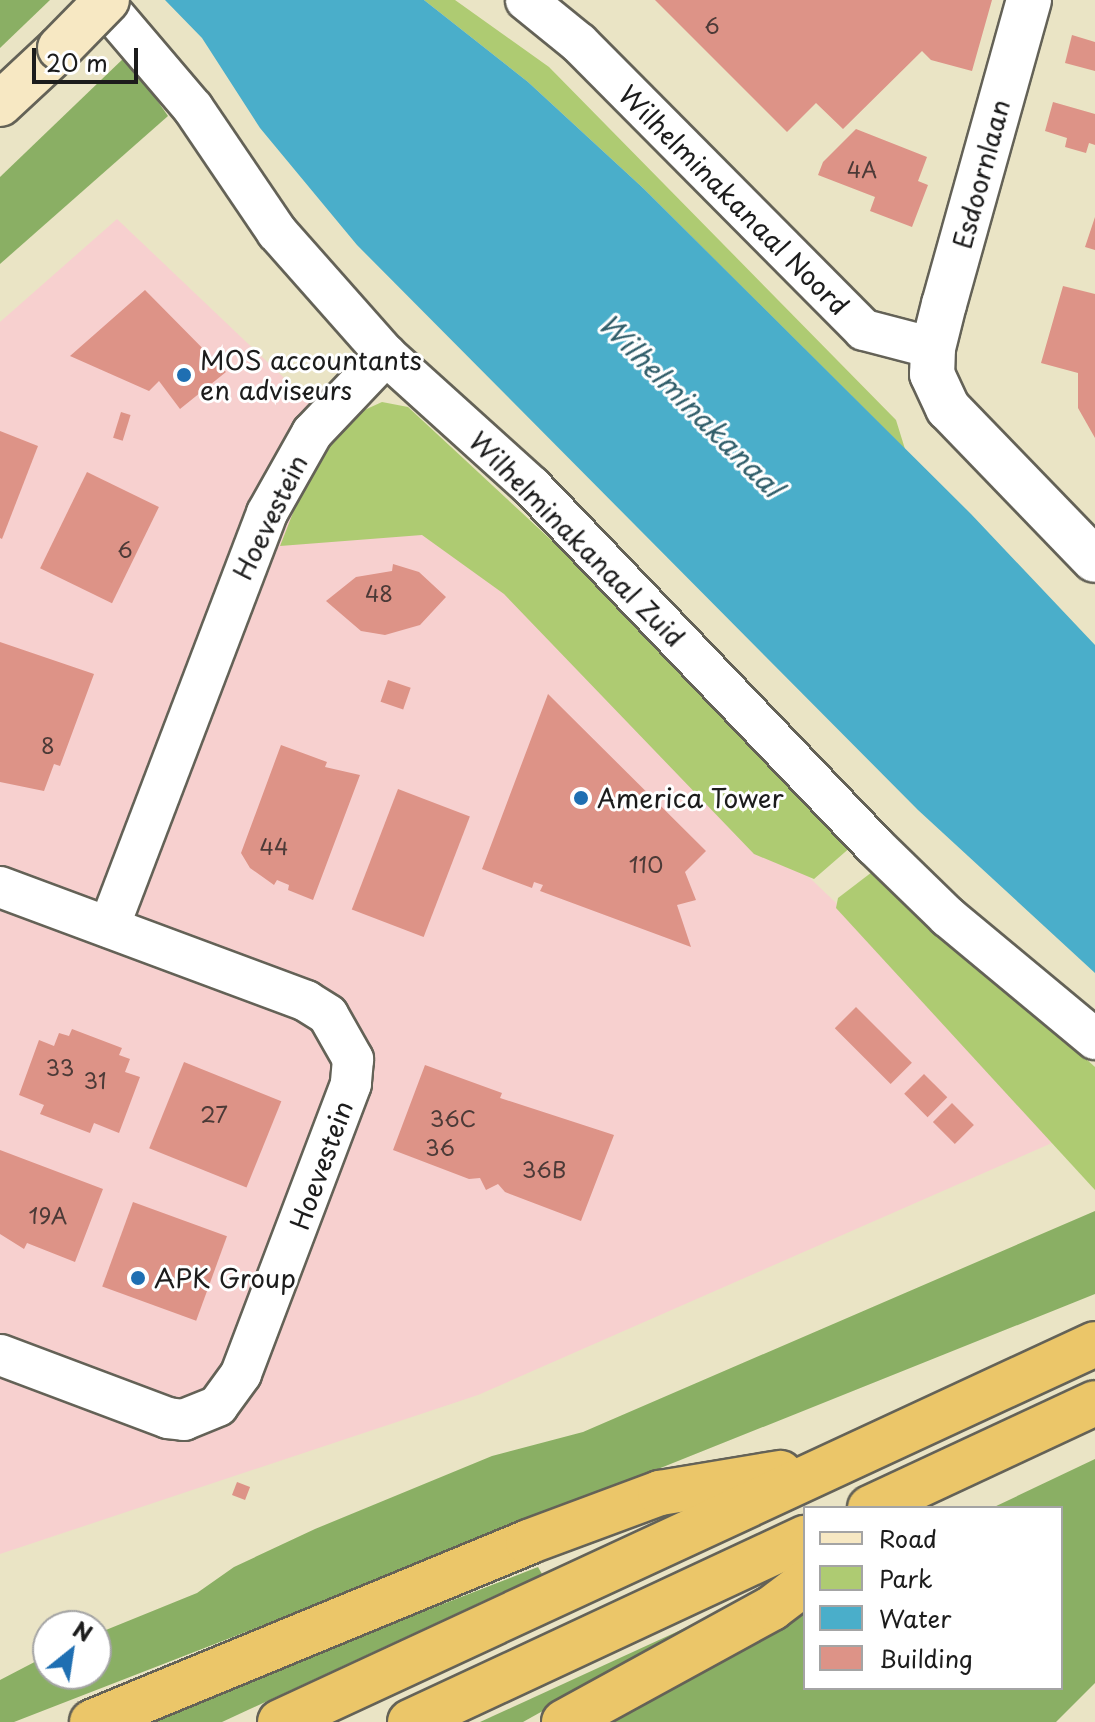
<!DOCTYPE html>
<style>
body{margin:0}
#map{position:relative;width:1095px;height:1722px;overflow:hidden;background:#eae4c5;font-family:"Playpen Sans",sans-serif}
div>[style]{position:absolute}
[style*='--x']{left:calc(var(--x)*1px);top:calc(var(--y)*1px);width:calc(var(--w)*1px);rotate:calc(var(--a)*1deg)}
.built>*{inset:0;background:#f7d0cf}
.green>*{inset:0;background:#aecb72}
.forest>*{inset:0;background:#8aaf64}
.water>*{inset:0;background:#4aaeca}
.building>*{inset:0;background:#dd9387;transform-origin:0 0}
.roads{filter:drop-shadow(2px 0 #646257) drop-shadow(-2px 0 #646257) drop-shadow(0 2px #646257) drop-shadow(0 -2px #646257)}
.minor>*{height:40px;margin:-20px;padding:0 20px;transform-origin:20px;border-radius:20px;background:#fff}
.tertiary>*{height:44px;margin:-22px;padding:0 22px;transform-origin:22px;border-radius:22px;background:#fff}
.secondary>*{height:44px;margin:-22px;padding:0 22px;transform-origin:22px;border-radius:22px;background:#f7e8c3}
.motorway>*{height:44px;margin:-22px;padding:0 22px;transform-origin:22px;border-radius:22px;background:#ebc669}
.bridges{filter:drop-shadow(2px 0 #646257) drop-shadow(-2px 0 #646257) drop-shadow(0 2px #646257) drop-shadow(0 -2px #646257)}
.secondary-bridge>*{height:44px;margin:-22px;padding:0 22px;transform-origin:22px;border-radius:22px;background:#f7e8c3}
.dots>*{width:22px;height:22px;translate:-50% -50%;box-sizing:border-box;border:4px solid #fff;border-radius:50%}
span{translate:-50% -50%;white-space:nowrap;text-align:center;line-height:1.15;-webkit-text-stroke:6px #fff;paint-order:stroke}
.number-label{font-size:22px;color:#4c3a37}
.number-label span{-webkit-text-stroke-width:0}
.street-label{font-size:26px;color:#1c1c1c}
.poi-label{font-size:26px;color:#1c1c1c}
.left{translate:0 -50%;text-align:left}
.water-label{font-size:28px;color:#315e6a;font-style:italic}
.legend{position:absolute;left:803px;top:1506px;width:260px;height:184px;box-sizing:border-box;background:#fff;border:2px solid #a4a4a4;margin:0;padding:10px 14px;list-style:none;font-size:24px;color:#1c1c1c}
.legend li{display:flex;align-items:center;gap:16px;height:40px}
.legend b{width:40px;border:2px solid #a4a4a4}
.north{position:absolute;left:32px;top:1610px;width:80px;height:80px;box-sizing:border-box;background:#fff;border:2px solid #a4a4a4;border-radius:50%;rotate:30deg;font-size:22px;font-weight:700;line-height:32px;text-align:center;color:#1c1c1c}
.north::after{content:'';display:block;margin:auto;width:28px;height:36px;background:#1f6fb2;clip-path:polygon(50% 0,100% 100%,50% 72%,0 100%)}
.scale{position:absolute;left:32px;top:48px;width:106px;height:36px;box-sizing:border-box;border:4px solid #1c1c1c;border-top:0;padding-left:10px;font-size:24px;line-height:28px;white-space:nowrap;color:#1c1c1c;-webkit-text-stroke:6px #fff;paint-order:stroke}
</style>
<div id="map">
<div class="built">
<div style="clip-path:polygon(117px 219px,1077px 1132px,478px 1395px,0 1554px,0 322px)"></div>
</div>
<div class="green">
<div style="clip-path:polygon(424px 0,455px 0,549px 67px,896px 420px,905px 449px,643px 188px,528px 82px)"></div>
<div style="clip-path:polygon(382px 402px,408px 407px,620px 604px,852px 846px,814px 879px,754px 854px,504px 594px,422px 535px,280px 546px,305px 482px,349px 417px)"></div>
<div style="clip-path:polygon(876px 869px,1095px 1067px,1095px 1190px,836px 908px,838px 898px)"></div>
</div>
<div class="forest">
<div style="clip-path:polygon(0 0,50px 0,0 48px)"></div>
<div style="clip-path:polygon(126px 56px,168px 116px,0 264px,0 177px)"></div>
<div style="clip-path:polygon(1095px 1211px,1095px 1294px,431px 1560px,14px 1722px,0 1722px,0 1680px,48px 1655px,48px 1674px,96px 1674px,96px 1634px,197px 1593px,234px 1567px,315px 1529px,492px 1456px,583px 1432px)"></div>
<div style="clip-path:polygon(1095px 1459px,1095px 1683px,1056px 1722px,593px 1722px,805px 1606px,805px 1688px,1061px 1688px,1061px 1508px,992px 1508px)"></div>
<div style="clip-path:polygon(538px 1567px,542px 1574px,222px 1722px,139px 1722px)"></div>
<div style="clip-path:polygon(720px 1612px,523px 1722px,480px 1722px)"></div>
</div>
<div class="water">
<div style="clip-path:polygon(165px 0,424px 0,528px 82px,643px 188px,971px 514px,1095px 645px,1095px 973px,918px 810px,357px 245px,260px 128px,202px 38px)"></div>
</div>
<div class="building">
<div style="clip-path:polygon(655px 0,992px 0,972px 71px,931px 60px,922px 51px,843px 129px,816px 103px,787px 132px)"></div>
<div style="clip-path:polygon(1072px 35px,1095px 42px,1095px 71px,1065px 63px)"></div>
<div style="clip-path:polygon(1053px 102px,1095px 114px,1095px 145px,1089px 143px,1086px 153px,1065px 147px,1067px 138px,1045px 131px)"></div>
<div style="clip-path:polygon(856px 129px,927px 157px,918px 181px,928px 185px,912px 227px,870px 211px,875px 197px,818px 175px,823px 162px)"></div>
<div style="clip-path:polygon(1095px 217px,1095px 250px,1085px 247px)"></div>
<div style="clip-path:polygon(1063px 286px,1095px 294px,1095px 438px,1078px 408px,1078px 373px,1041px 363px)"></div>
<div style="clip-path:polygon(145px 290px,226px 372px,180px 409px,159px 381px,149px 391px,70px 356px)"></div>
<div style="left:121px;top:412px;width:10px;height:27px;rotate:17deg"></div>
<div style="clip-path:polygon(0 431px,38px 446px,2px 539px,0 538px)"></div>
<div style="left:87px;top:472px;width:80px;height:107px;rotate:26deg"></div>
<div style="clip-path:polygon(393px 564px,419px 572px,446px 597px,420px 625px,385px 635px,361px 631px,326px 601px,356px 577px,392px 571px)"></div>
<div style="clip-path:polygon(0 642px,94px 674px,60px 766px,54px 764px,44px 791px,0 782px)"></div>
<div style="left:388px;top:680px;width:24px;height:23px;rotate:19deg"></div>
<div style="clip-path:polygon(548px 694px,706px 851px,685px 872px,696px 900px,677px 905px,691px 947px,540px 891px,543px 885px,534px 882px,532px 888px,482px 869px)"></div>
<div style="clip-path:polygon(281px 745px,327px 762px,325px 767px,360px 775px,313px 900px,288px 890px,289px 885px,277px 880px,274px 885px,250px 868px,241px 853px)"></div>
<div style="left:398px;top:789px;width:77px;height:129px;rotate:21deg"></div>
<div style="left:856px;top:1007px;width:79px;height:30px;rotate:45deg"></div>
<div style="clip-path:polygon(72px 1029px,122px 1048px,119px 1055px,130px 1059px,125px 1072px,140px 1077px,119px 1133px,94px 1123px,90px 1133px,40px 1114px,44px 1105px,19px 1095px,39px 1040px,54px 1046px,59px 1033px,69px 1036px)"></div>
<div style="left:184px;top:1062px;width:105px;height:93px;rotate:22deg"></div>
<div style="clip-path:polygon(425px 1065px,502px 1093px,500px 1098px,614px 1135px,581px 1221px,505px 1192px,498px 1184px,486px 1190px,480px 1178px,469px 1179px,393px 1150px)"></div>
<div style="left:924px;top:1074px;width:33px;height:28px;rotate:45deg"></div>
<div style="left:952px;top:1103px;width:31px;height:27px;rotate:45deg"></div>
<div style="clip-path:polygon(0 1150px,103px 1189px,75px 1262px,27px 1243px,24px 1249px,0 1234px)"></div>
<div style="left:133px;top:1202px;width:100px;height:90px;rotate:20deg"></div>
<div style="left:237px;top:1482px;width:14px;height:14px;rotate:21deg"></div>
</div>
<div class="roads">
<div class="minor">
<div style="--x:101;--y:0;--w:142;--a:49.6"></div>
<div style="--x:193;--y:108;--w:150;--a:55.9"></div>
<div style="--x:277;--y:232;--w:164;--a:48.5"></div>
<div style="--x:386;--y:355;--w:195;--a:42.1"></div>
<div style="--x:531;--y:486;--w:497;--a:46.3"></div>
<div style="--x:874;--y:845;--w:103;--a:44.2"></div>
<div style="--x:948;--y:917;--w:191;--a:39.7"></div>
<div style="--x:526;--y:0;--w:68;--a:39.1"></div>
<div style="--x:579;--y:43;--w:404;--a:45.2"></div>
<div style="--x:864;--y:330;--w:71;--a:14.6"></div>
<div style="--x:0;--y:887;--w:327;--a:20.4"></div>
<div style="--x:306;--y:1001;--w:26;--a:32"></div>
<div style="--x:328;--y:1015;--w:51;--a:60.4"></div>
<div style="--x:353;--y:1059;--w:25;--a:95"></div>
<div style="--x:351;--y:1084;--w:310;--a:110.8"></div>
<div style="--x:241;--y:1374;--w:39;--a:126"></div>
<div style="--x:218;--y:1406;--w:37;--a:158"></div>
<div style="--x:184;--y:1420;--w:16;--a:-173"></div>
<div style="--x:168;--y:1418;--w:179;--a:-159.4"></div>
<div style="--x:109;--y:927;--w:443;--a:-69.1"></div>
<div style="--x:267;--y:513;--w:92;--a:-60.6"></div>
<div style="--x:312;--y:433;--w:108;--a:-46.5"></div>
</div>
<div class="tertiary">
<div style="--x:1029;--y:0;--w:316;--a:105.6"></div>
<div style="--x:944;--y:304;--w:45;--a:104"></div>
<div style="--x:933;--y:348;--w:26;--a:92"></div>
<div style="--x:932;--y:374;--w:38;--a:65"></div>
<div style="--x:948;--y:408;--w:211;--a:46"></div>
</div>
<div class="secondary">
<div style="--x:0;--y:104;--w:82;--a:-43"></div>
</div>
<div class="motorway">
<div style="--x:870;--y:1508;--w:248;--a:-25"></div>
<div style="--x:92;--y:1722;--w:472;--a:-22.4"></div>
<div style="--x:528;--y:1542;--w:141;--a:-20.4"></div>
<div style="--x:660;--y:1493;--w:122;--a:-9.5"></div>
<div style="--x:280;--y:1722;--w:898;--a:-24.88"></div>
<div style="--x:410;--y:1722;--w:436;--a:-25"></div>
<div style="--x:564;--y:1722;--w:237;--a:-28.7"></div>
<div style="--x:772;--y:1608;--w:41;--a:-37.1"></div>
</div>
</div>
<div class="bridges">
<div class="secondary-bridge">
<div style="--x:60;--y:48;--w:67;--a:-45.6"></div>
</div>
</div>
<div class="dots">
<div style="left:184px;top:375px;background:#1f6fb2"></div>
<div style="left:581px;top:798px;background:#1f6fb2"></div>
<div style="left:138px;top:1278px;background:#1f6fb2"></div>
</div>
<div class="number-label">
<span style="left:712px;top:25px">6</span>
<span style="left:862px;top:169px">4A</span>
<span style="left:125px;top:549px">6</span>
<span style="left:379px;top:593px">48</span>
<span style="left:48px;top:745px">8</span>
<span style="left:274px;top:846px">44</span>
<span style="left:646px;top:864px">110</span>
<span style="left:60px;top:1067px">33</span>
<span style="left:95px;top:1080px">31</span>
<span style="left:214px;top:1114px">27</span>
<span style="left:453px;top:1118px">36C</span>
<span style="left:440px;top:1147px">36</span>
<span style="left:544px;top:1169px">36B</span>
<span style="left:48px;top:1215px">19A</span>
</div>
<div class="street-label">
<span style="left:981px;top:174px;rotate:-75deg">Esdoornlaan</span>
<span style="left:734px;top:200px;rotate:45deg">Wilhelminakanaal Noord</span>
<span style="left:270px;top:517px;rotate:-64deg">Hoevestein</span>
<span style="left:577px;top:539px;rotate:45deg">Wilhelminakanaal Zuid</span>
<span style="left:321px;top:1165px;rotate:-70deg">Hoevestein</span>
</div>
<div class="poi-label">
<span class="left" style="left:200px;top:375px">MOS accountants<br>en adviseurs</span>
<span class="left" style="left:597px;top:798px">America Tower</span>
<span class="left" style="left:154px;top:1278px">APK Group</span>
</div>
<div class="water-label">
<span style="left:691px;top:405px;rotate:45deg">Wilhelminakanaal</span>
</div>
<ul class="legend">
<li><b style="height:10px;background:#f7e8c3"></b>Road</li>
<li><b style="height:22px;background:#aecb72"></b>Park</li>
<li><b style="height:22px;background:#4aaeca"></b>Water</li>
<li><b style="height:22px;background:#dd9387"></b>Building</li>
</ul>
<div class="north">N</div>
<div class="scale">20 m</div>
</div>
